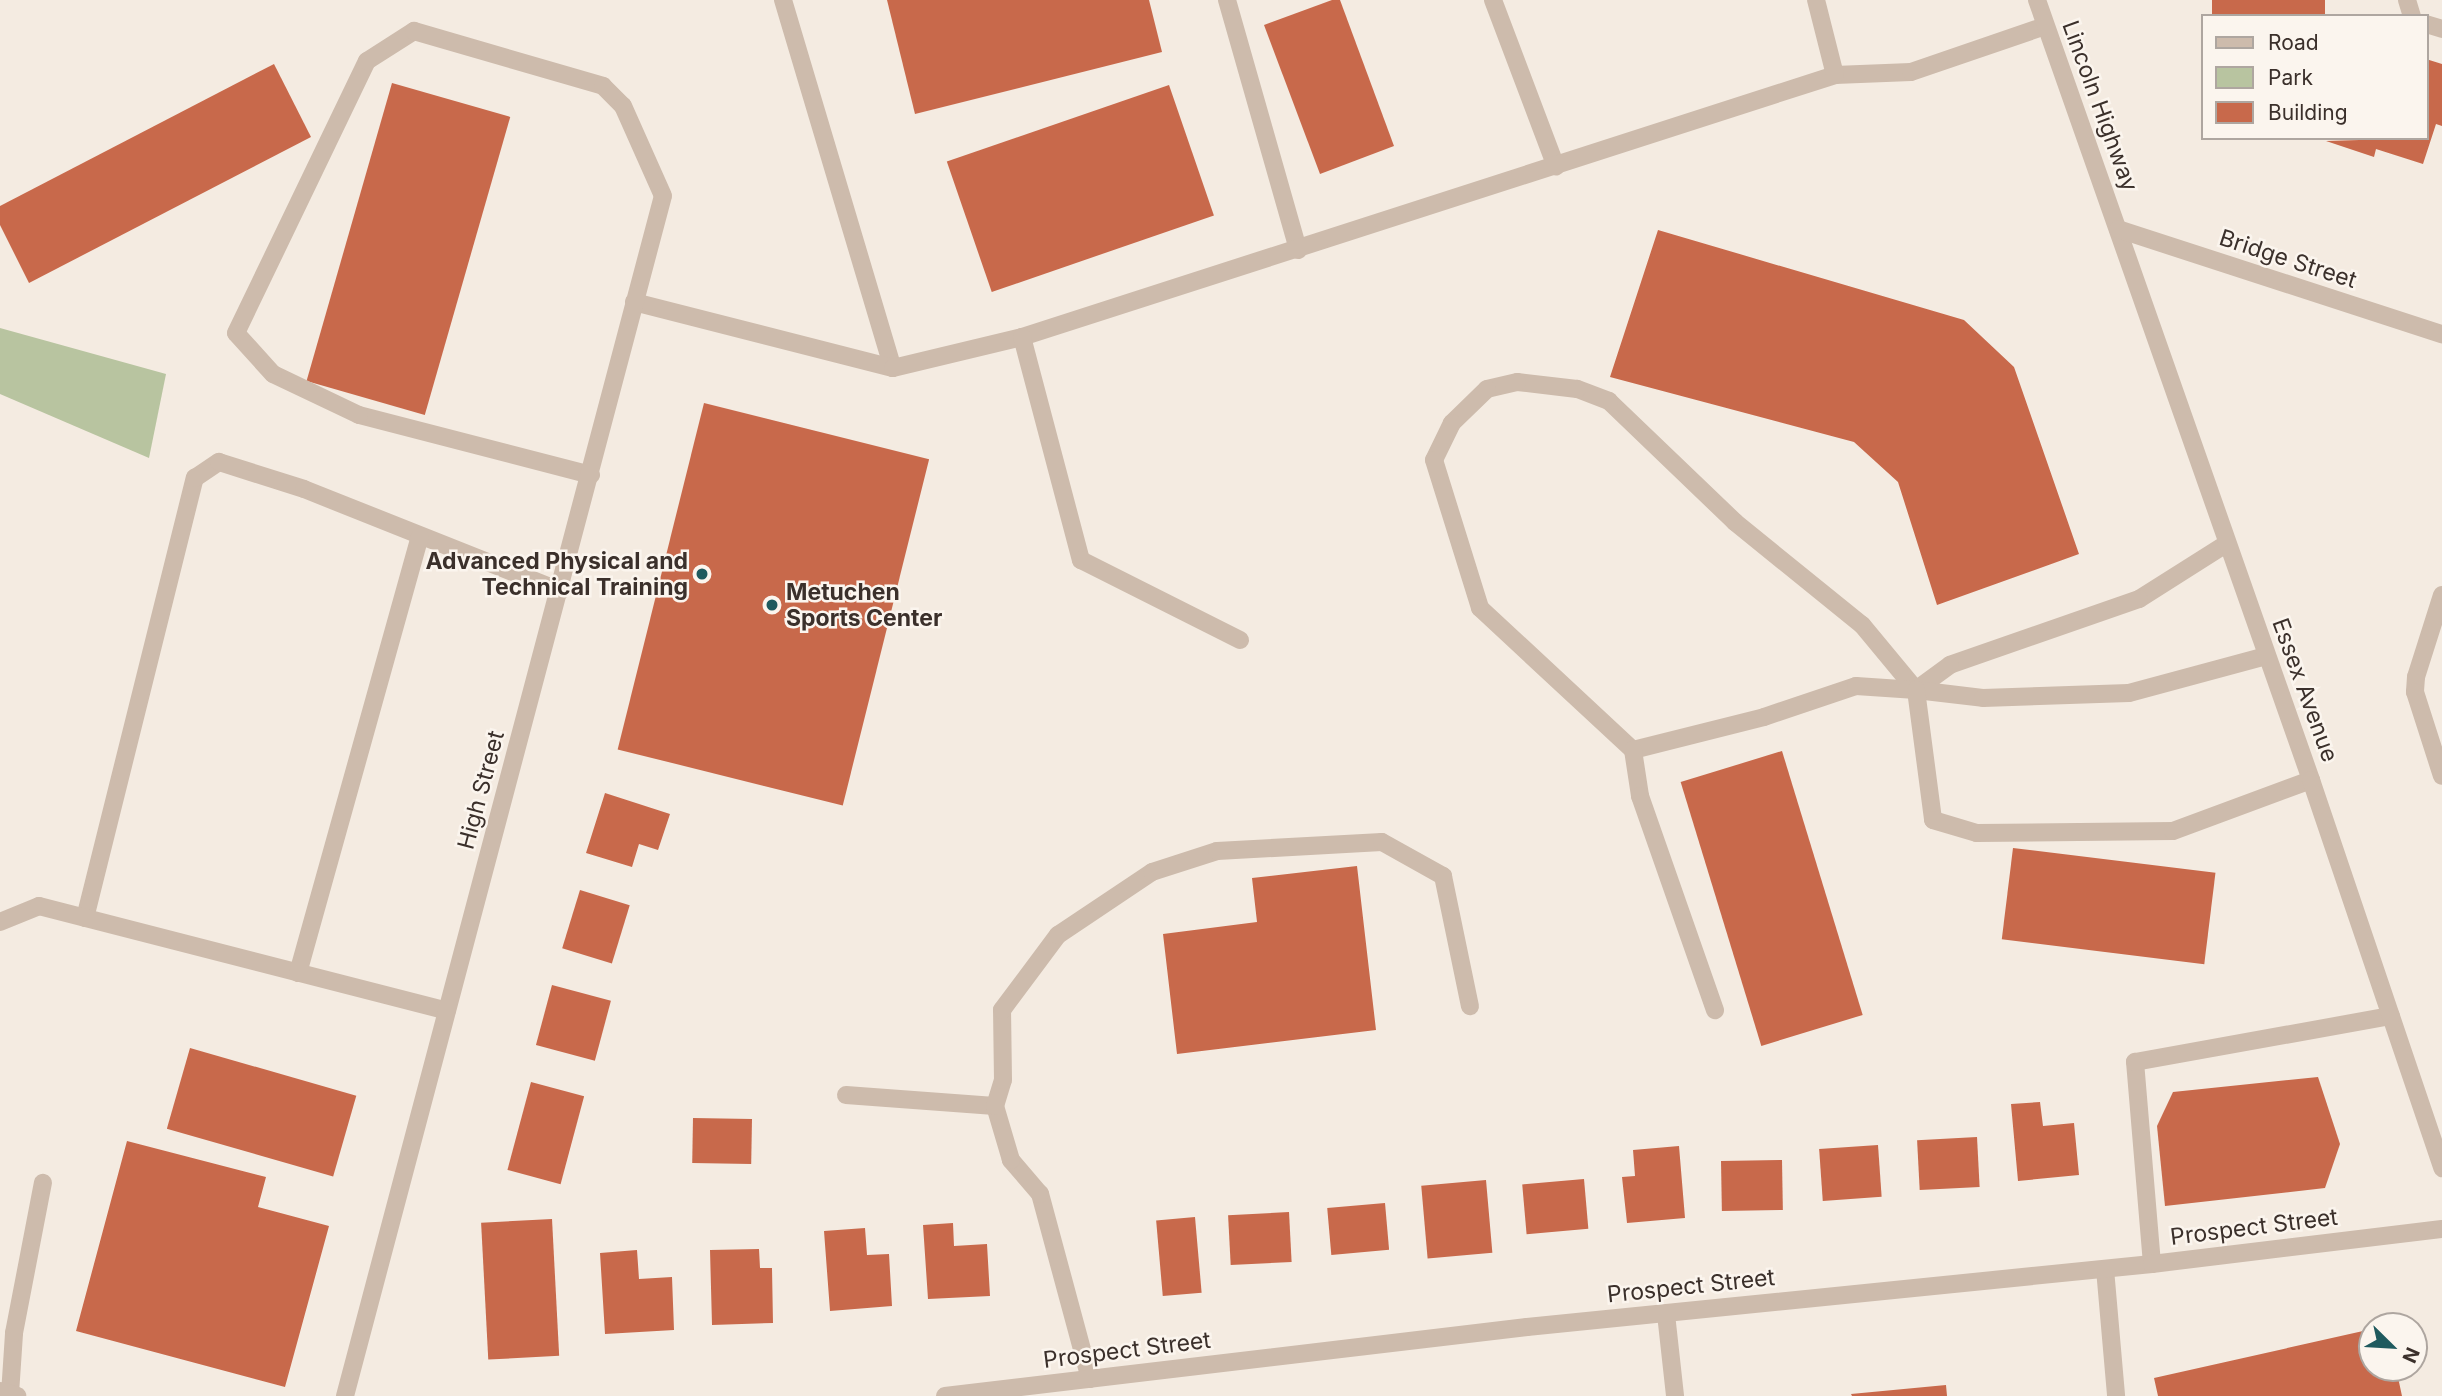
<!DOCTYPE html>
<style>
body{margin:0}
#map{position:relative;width:2442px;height:1396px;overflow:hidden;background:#f4ebe1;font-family:Inter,sans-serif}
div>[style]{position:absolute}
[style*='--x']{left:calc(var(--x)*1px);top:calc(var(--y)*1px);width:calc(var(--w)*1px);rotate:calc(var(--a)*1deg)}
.green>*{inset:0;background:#b8c4a0}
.building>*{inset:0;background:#c8694b;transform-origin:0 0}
.service>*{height:18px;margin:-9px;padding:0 9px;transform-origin:9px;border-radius:9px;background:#cdbbac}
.minor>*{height:18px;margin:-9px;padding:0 9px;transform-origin:9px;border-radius:9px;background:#cdbbac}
.tertiary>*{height:18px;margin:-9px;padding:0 9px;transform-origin:9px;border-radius:9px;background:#cdbbac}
.dots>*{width:19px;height:19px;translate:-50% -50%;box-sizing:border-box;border:4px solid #fbf5ee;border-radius:50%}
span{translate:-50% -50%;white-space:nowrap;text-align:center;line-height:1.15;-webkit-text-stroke:5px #fbf5ee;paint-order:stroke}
.street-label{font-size:23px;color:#3b302b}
.poi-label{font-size:23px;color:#3b302b;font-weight:700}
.right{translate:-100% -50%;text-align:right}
.left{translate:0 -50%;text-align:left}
.legend{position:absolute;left:2201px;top:14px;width:228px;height:126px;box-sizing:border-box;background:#fbf5ee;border:2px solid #aea6a0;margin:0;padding:9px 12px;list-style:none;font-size:21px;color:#3b302b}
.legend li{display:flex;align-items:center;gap:14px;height:35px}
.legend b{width:35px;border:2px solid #aea6a0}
.north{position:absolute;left:2358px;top:1312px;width:70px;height:70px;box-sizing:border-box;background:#fbf5ee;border:2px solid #aea6a0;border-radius:50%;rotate:114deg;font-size:19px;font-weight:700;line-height:28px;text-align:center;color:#3b302b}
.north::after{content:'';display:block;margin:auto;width:24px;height:32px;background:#1f5a5e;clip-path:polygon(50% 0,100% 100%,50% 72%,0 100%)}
</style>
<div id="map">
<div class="green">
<div style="clip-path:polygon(0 328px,166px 374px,149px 458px,0 394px)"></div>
</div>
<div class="building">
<div style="clip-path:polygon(887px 0,1149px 0,1162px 52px,915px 114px)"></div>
<div style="clip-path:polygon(1332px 0,1340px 0,1394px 146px,1320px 174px,1264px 25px)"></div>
<div style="left:2212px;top:0;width:113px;height:17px"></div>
<div style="clip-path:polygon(2426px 59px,2442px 64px,2442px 126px,2436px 124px,2423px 164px,2376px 149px,2374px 157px,2326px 141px,2426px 138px)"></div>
<div style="clip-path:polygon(274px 64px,311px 137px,29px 283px,0 225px,0 206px)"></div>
<div style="left:392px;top:83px;width:123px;height:310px;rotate:16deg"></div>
<div style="left:1169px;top:85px;width:138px;height:235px;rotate:71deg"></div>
<div style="clip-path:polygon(1658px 230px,1964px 320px,2014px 367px,2079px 554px,1937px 605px,1898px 482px,1854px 442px,1610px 377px)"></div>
<div style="left:704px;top:403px;width:232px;height:357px;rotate:14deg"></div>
<div style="left:1782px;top:751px;width:276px;height:106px;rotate:73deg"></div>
<div style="clip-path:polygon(605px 793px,670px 814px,658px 850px,639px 844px,632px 867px,586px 853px)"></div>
<div style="left:2013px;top:848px;width:204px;height:92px;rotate:7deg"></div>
<div style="clip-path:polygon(1357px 866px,1376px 1030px,1177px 1054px,1163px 934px,1257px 922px,1252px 878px)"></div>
<div style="left:580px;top:890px;width:52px;height:61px;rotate:17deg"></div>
<div style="left:552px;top:985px;width:61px;height:62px;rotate:15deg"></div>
<div style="left:190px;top:1048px;width:173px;height:84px;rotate:16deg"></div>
<div style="clip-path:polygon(2318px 1077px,2340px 1144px,2325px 1188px,2165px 1206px,2157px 1126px,2173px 1092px)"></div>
<div style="left:531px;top:1082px;width:55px;height:91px;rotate:15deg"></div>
<div style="clip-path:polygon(2040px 1102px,2043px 1126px,2074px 1123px,2079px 1175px,2018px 1181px,2011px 1104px)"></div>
<div style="left:693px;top:1118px;width:59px;height:45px;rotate:1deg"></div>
<div style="left:1977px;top:1137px;width:50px;height:60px;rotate:87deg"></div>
<div style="clip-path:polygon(127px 1141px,266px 1177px,258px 1207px,329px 1226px,285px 1387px,76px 1331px)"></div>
<div style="left:1878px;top:1145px;width:52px;height:59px;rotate:86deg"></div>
<div style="clip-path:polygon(1679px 1146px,1685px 1218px,1627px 1223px,1622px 1177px,1635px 1176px,1633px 1150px)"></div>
<div style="left:1782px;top:1160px;width:50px;height:61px;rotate:89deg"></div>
<div style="left:1584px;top:1179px;width:50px;height:62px;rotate:85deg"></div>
<div style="left:1486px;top:1180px;width:73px;height:65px;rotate:85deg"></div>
<div style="left:1385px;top:1203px;width:47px;height:58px;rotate:85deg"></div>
<div style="left:1289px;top:1212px;width:50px;height:61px;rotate:87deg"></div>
<div style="left:1195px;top:1217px;width:76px;height:39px;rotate:85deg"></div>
<div style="left:552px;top:1219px;width:137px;height:71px;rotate:87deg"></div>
<div style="clip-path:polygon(953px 1223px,954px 1246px,987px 1244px,990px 1296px,928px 1299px,923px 1225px)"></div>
<div style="clip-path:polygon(865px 1228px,867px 1255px,889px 1254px,892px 1306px,830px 1311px,824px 1231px)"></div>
<div style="clip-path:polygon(759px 1249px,760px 1268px,772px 1268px,773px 1323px,712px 1325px,710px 1250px)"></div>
<div style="clip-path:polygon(637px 1250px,639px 1279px,672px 1277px,674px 1330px,605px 1334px,600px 1253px)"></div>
<div style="clip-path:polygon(2372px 1329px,2372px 1368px,2396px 1368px,2402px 1396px,2158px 1396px,2154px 1378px)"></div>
<div style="clip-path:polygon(1946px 1385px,1947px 1396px,1852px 1396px,1851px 1394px)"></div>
</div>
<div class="service">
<div style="--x:783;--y:0;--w:384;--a:73.4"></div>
<div style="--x:1227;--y:0;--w:260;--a:74.1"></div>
<div style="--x:1493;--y:0;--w:178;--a:69.3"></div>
<div style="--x:2407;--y:0;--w:17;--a:73"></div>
<div style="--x:2426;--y:24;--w:17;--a:17"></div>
<div style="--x:1835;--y:75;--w:76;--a:-2.3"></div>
<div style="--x:1911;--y:72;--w:142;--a:-18.9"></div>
<div style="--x:634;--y:302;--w:267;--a:14.3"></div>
<div style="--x:893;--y:368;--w:133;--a:-13.5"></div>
<div style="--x:1022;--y:337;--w:854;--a:-17.86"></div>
<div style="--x:1835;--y:75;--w:77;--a:-104.2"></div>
<div style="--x:1022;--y:337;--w:231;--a:75.2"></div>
<div style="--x:1081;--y:560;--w:178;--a:26.7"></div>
<div style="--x:591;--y:475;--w:240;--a:-165.5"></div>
<div style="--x:359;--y:415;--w:95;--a:-154.5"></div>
<div style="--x:273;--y:374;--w:55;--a:-132.1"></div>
<div style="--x:236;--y:333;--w:302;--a:-64.3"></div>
<div style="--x:367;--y:61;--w:56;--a:-32.6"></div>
<div style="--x:414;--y:31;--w:197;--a:16.2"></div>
<div style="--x:603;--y:86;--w:28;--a:45"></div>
<div style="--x:623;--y:106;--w:98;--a:66"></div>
<div style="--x:2226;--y:544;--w:103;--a:147.7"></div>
<div style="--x:2139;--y:599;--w:200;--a:160.8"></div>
<div style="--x:1950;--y:665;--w:42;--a:143.7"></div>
<div style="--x:1916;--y:690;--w:67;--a:6.8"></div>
<div style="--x:1983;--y:698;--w:146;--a:-2"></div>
<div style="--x:2129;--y:693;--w:142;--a:-15.1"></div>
<div style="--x:2442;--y:595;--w:86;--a:107.6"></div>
<div style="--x:2416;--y:677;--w:15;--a:94"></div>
<div style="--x:2415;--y:692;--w:88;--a:72.2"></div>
<div style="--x:1916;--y:690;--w:85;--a:-129.7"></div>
<div style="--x:1862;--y:625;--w:164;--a:-141"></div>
<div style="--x:1735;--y:522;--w:175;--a:-136.2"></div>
<div style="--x:1609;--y:401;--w:34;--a:-159"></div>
<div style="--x:1577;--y:389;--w:60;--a:-173.3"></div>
<div style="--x:1517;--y:382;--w:31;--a:167"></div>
<div style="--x:1487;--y:389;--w:49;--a:135.8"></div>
<div style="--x:1452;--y:423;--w:41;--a:115.9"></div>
<div style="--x:1434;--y:460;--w:155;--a:72.7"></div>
<div style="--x:1480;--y:608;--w:209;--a:42.9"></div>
<div style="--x:1633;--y:750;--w:135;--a:-14.1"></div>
<div style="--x:1764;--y:717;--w:97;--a:-18.6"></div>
<div style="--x:1856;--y:686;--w:60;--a:3.8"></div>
<div style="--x:1916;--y:690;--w:131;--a:82.5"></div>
<div style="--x:1933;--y:820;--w:46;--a:16.5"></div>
<div style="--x:1977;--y:833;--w:196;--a:-0.6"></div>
<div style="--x:2173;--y:831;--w:147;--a:-20.3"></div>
<div style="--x:1633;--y:750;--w:47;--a:81.3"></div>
<div style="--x:1640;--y:796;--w:227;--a:70.7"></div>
<div style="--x:85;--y:918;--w:454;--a:-76"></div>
<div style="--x:195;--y:478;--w:29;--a:-34"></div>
<div style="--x:219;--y:462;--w:89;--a:17.6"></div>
<div style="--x:304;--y:489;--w:276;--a:21.7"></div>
<div style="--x:0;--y:922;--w:42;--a:-22.3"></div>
<div style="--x:39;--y:906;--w:421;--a:14.4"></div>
<div style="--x:298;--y:973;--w:453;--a:-74.4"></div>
<div style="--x:846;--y:1095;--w:149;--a:4.2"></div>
<div style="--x:2152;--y:1264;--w:203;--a:-94.8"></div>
<div style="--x:2135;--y:1062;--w:260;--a:-10.2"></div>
<div style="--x:2105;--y:1269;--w:127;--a:85"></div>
<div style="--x:1666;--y:1314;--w:82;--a:83.7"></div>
<div style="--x:1090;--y:1379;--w:192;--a:-105.1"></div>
<div style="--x:1040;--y:1194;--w:45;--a:-130.5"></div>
<div style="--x:1011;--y:1160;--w:56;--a:-106.5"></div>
<div style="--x:995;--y:1106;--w:27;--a:-73"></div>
<div style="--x:1003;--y:1080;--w:70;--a:-90.8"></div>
<div style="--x:1002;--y:1010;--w:94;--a:-53.3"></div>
<div style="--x:1058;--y:935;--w:113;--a:-33.8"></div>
<div style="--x:1152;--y:872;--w:68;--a:-17.9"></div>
<div style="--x:1217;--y:851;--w:165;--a:-3.1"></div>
<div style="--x:1382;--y:842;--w:70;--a:29.1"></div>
<div style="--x:1443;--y:876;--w:133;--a:78.3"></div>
<div style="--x:10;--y:1394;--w:61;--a:-86.2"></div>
<div style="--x:14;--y:1333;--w:153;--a:-79.1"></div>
</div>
<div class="minor">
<div style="--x:0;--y:1391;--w:18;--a:16"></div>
<div style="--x:345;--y:1396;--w:1241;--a:-75.16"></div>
<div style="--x:945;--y:1396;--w:586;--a:-6.76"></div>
<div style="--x:1527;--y:1327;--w:628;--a:-5.76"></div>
<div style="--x:2152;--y:1264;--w:292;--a:-6.9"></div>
</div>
<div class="tertiary">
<div style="--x:2037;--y:0;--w:827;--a:70.64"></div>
<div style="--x:2311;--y:780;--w:410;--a:71.3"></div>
<div style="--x:2118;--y:229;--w:341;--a:18"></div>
</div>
<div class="dots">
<div style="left:702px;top:574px;background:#1f5a5e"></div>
<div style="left:772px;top:605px;background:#1f5a5e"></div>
</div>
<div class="street-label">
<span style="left:2100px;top:106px;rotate:70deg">Lincoln Highway</span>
<span style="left:2288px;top:259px;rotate:18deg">Bridge Street</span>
<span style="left:2305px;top:690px;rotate:70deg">Essex Avenue</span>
<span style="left:481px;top:790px;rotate:-75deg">High Street</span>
<span style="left:2254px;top:1227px;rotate:-7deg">Prospect Street</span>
<span style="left:1691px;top:1286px;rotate:-6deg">Prospect Street</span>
<span style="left:1127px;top:1350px;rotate:-7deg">Prospect Street</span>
</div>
<div class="poi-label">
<span class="right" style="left:688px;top:574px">Advanced Physical and<br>Technical Training</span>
<span class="left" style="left:786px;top:605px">Metuchen<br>Sports Center</span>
</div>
<ul class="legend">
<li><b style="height:9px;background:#cdbbac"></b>Road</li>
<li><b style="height:19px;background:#b8c4a0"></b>Park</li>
<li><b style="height:19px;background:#c8694b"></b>Building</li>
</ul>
<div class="north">N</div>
</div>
